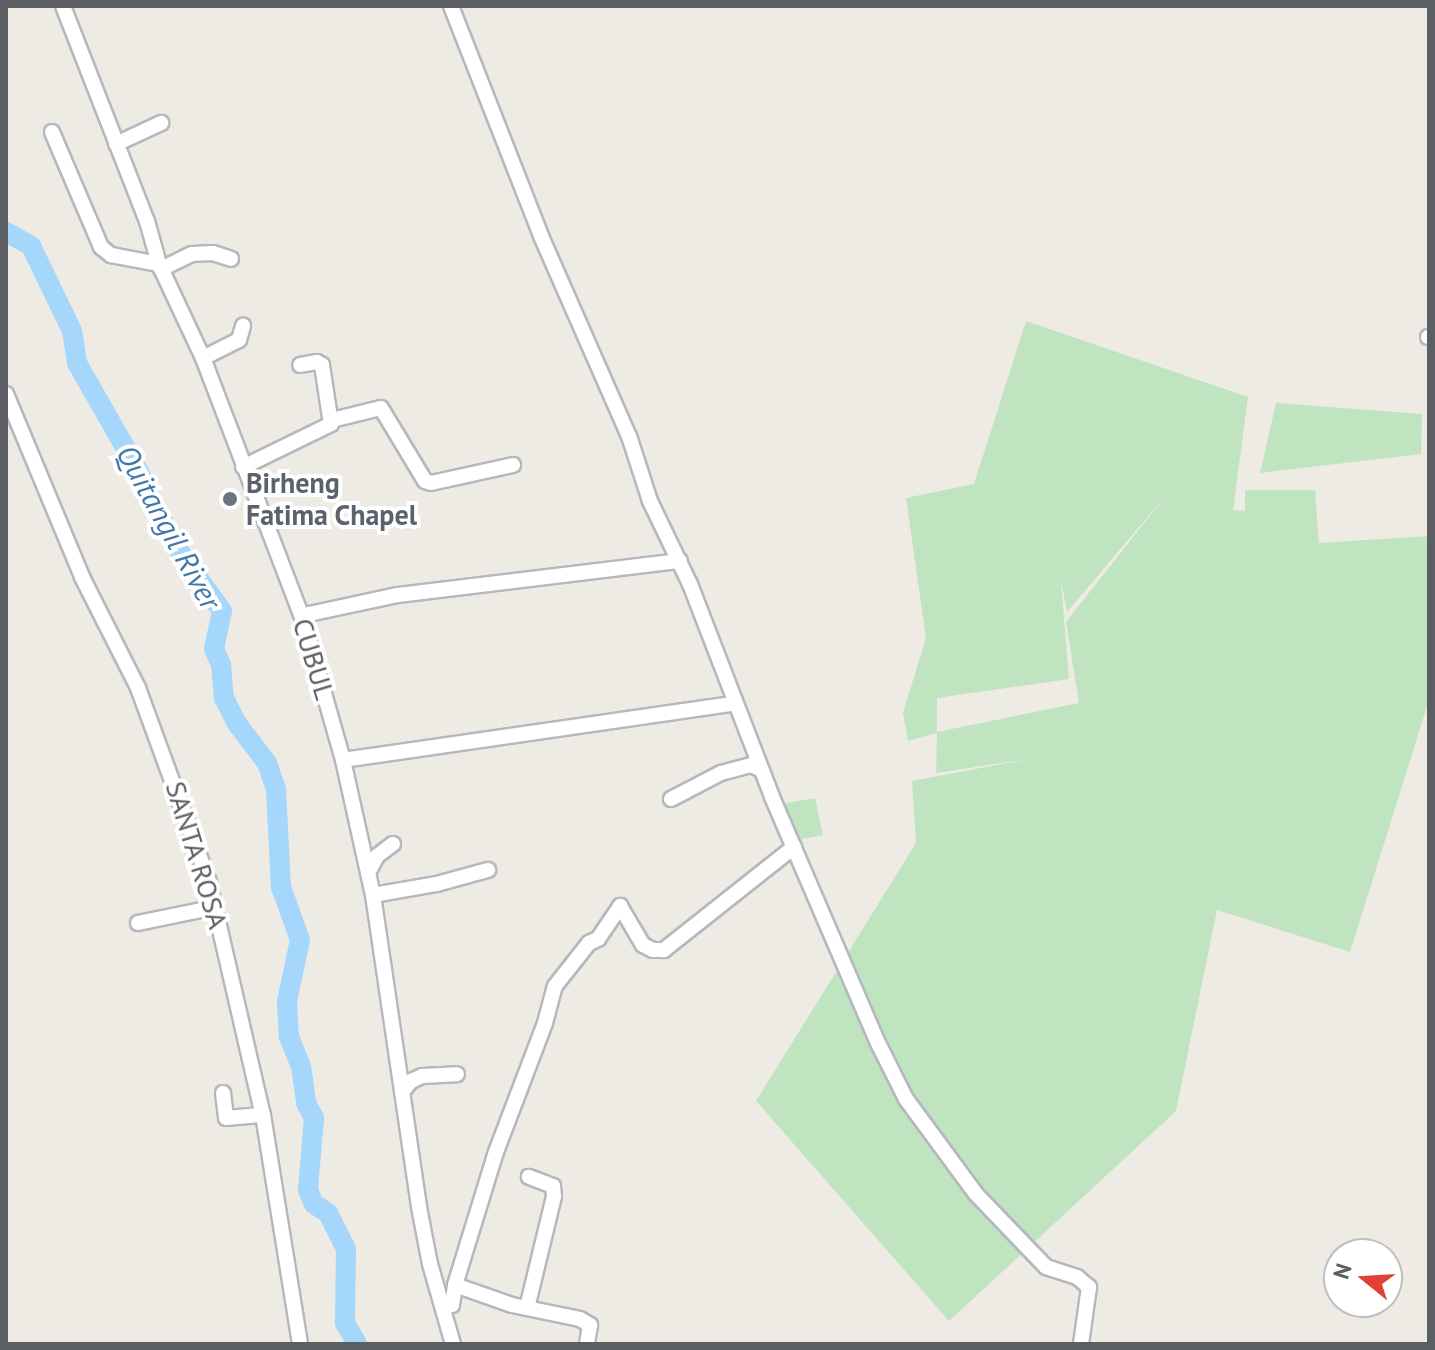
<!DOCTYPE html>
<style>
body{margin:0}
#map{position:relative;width:1435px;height:1350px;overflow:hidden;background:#edebe3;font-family:"PT Sans",sans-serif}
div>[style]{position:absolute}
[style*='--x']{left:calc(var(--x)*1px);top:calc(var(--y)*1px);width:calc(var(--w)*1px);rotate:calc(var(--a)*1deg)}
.green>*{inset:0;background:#c0e4c0}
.river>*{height:20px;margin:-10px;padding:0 10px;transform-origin:10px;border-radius:10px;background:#a5d6fb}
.roads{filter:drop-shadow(2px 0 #b5b8bc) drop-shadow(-2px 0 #b5b8bc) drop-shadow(0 2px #b5b8bc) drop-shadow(0 -2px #b5b8bc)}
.street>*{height:14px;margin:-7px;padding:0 7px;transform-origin:7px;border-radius:7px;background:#fff}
.dots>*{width:22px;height:22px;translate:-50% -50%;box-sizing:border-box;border:4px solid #fff;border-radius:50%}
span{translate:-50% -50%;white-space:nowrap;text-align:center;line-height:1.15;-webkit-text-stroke:8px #fff;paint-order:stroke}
.worship-label{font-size:28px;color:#5b616d;font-weight:700}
.left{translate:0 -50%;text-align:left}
.street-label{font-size:28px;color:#5b5e63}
.water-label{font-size:30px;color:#4277ac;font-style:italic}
.frame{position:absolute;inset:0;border:8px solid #5b5e63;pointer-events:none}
.north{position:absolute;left:1323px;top:1238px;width:80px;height:80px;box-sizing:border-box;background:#fff;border:2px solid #bdbfc1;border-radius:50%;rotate:288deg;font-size:22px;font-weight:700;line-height:32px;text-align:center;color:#5b5e63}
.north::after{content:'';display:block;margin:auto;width:28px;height:36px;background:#e14134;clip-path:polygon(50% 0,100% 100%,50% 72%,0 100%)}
</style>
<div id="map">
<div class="green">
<div style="clip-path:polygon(evenodd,1026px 321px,1248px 397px,1233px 510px,1245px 511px,1245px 490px,1315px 490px,1319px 543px,1429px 536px,1429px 700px,1350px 952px,1217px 910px,1176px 1111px,949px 1321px,756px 1101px,916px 843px,912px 781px,1028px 759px,936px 773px,937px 733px,908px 741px,903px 713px,926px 638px,906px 498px,974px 484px,1026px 321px,1167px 494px,1066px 622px,1079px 703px,937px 732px,937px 698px,1069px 679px,1061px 581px,1067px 612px,1167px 494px)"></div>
<div style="clip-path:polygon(1276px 403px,1422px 414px,1421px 454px,1260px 473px)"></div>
<div style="clip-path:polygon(815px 798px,823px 835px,792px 841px,776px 805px)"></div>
</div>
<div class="river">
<div style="--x:6;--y:232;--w:29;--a:29"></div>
<div style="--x:31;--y:246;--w:94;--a:64.2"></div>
<div style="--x:72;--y:331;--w:32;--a:81"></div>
<div style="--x:77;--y:363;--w:123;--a:60.3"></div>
<div style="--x:138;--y:470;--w:79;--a:64.4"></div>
<div style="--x:172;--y:541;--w:86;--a:54.5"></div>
<div style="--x:222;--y:611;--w:39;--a:102"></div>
<div style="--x:214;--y:649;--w:17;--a:66"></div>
<div style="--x:221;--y:665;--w:33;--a:85"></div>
<div style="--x:224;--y:698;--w:30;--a:63"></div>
<div style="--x:238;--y:725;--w:48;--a:52.7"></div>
<div style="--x:267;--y:763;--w:28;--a:71"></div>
<div style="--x:276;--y:789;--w:98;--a:87.1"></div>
<div style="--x:281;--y:887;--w:56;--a:70.3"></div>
<div style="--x:300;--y:940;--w:62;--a:102"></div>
<div style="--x:287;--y:1001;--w:36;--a:87"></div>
<div style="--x:289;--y:1037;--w:31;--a:68"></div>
<div style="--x:301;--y:1066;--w:37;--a:82"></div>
<div style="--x:306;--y:1103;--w:17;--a:62"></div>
<div style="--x:314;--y:1118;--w:72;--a:94.8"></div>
<div style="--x:308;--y:1190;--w:15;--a:67"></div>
<div style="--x:314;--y:1204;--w:17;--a:33"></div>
<div style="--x:328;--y:1213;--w:40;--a:63.4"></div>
<div style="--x:346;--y:1249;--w:74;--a:90.8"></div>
<div style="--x:345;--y:1323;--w:24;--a:60"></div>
</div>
<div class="roads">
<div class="street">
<div style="--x:63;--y:6;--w:231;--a:68.7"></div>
<div style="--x:147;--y:221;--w:45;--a:74.4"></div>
<div style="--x:159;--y:264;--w:104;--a:64.9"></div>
<div style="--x:203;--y:358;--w:284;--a:69.1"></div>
<div style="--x:304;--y:623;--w:142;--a:74.1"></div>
<div style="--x:343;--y:760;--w:138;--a:77.5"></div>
<div style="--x:373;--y:895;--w:315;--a:81.6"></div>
<div style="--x:419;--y:1207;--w:58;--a:79.1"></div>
<div style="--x:430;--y:1264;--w:83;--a:74"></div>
<div style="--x:451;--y:6;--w:247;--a:68.6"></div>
<div style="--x:541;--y:236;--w:219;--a:66.3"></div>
<div style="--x:629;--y:436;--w:68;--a:72.1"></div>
<div style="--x:650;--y:501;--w:92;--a:64.3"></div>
<div style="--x:690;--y:584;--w:228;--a:68.9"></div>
<div style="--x:772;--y:797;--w:270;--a:66.7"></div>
<div style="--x:879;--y:1045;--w:60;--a:63.4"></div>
<div style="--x:906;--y:1099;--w:118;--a:53.6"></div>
<div style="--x:976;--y:1194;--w:101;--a:46.2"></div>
<div style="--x:1046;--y:1267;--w:33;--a:18"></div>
<div style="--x:1077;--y:1277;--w:16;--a:40"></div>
<div style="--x:1089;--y:1287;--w:58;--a:98"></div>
<div style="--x:52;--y:132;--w:125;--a:66.9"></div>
<div style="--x:101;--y:247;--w:13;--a:39"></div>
<div style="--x:111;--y:255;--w:49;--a:10.6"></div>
<div style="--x:116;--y:144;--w:50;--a:-25"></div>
<div style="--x:161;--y:269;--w:34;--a:-26"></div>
<div style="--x:192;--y:254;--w:21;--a:-3"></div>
<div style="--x:213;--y:253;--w:19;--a:18"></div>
<div style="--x:1428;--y:337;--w:1;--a:0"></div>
<div style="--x:203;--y:358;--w:40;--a:-26.6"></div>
<div style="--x:239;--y:340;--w:15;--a:-74"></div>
<div style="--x:6;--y:394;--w:198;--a:67.4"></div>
<div style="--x:82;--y:577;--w:124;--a:63.2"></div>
<div style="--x:138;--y:688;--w:207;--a:69.9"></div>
<div style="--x:209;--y:882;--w:239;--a:77"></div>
<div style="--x:263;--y:1115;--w:232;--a:80.8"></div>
<div style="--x:332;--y:420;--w:50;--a:-13.8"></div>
<div style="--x:381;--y:408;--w:85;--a:58.9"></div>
<div style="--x:425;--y:481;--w:6;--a:18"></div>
<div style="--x:431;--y:483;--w:84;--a:-12.4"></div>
<div style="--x:243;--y:467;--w:98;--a:-26"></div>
<div style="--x:331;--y:424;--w:60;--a:-98.7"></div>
<div style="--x:322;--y:365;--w:6;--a:-149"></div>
<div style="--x:317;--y:362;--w:17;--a:170"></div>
<div style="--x:304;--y:623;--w:10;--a:-61"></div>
<div style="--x:309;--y:614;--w:91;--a:-12.1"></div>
<div style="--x:398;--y:595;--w:284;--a:-6.9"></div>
<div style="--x:343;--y:760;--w:395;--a:-8.2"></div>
<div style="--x:671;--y:799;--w:56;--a:-27.5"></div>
<div style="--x:721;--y:773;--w:31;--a:-15"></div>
<div style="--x:751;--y:765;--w:10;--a:24"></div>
<div style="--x:368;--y:873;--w:19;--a:-62"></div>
<div style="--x:377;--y:856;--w:20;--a:-37"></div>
<div style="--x:373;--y:895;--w:65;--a:-9.8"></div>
<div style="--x:437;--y:884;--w:53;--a:-15.4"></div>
<div style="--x:138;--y:923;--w:80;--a:-11.6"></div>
<div style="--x:402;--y:1092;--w:14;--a:-51"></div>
<div style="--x:411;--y:1081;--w:12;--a:-24"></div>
<div style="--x:422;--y:1076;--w:35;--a:-3"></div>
<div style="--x:223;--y:1093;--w:25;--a:83"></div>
<div style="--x:226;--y:1118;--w:37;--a:-5"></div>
<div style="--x:455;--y:1285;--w:139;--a:-72.9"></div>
<div style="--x:496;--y:1152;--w:138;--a:-69.2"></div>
<div style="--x:545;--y:1023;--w:38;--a:-75"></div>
<div style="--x:555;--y:986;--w:55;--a:-51.7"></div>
<div style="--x:589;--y:943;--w:10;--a:-24"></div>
<div style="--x:598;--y:939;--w:40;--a:-56"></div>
<div style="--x:620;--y:906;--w:45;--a:59.5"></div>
<div style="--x:643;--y:945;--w:11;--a:27"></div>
<div style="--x:653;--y:950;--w:11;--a:0"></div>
<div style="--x:664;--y:950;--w:166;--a:-38.4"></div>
<div style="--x:442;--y:1306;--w:10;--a:-6"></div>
<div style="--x:452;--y:1305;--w:20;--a:-81"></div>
<div style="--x:455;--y:1285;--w:60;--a:19.3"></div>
<div style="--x:512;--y:1305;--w:69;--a:11.6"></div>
<div style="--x:580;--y:1319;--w:12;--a:31"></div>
<div style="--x:590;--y:1325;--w:19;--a:99"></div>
<div style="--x:527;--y:1308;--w:115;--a:-76.4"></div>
<div style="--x:554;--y:1196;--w:10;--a:-96"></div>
<div style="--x:553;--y:1186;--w:26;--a:-159"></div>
</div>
</div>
<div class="dots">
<div style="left:230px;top:499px;background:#6b7280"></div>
</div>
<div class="worship-label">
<span class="left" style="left:246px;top:499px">Birheng<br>Fatima Chapel</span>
</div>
<div class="street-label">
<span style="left:314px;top:659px;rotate:73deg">CUBUL</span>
<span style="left:197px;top:855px;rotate:73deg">SANTA ROSA</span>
</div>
<div class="water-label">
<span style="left:169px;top:527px;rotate:61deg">Quitangil River</span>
</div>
<div class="frame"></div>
<div class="north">N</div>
</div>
